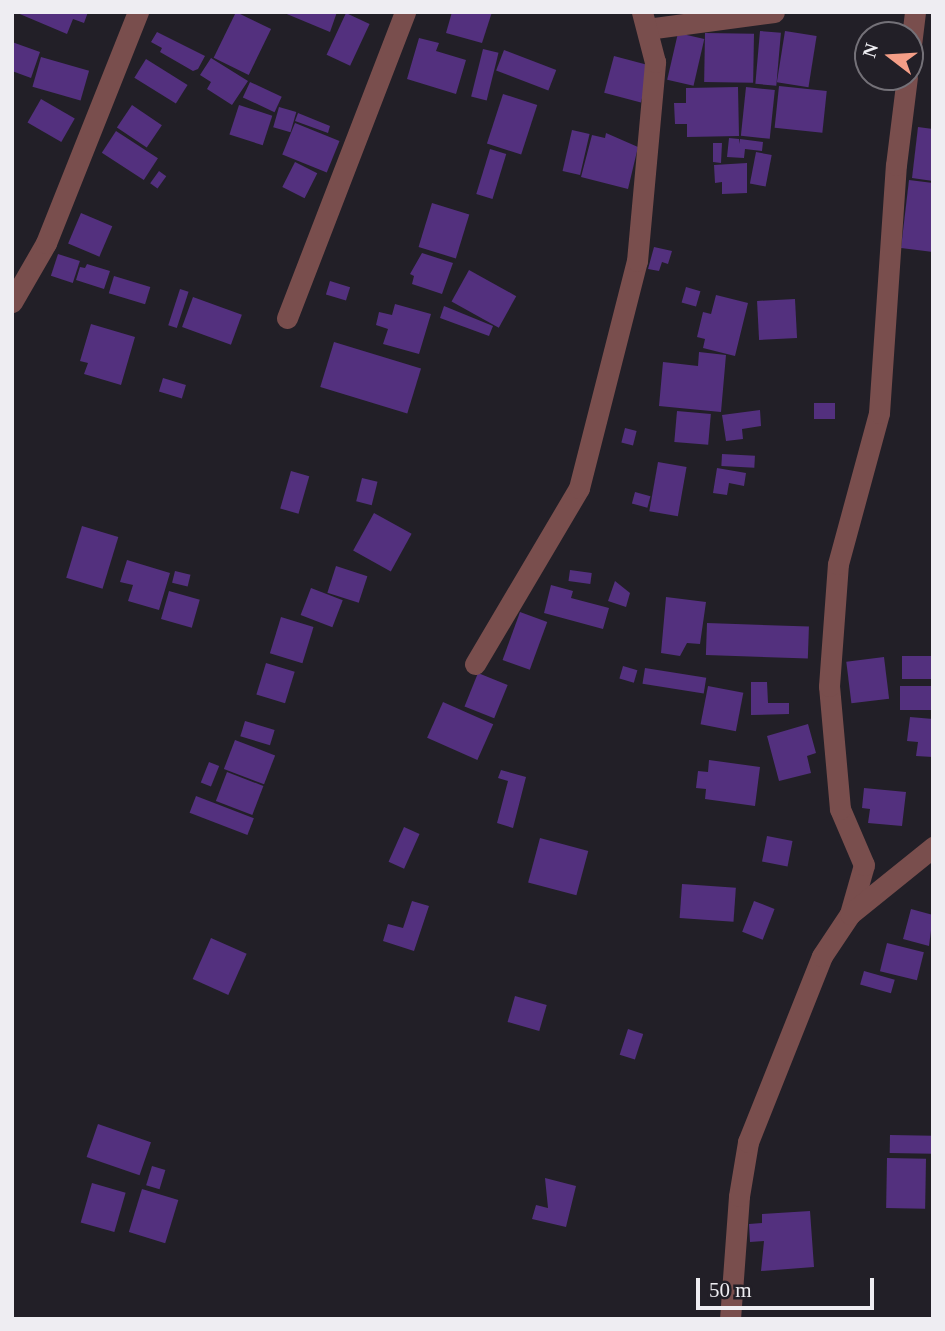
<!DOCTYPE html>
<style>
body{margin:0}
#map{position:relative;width:945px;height:1331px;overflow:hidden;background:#221f27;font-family:"Times New Roman",serif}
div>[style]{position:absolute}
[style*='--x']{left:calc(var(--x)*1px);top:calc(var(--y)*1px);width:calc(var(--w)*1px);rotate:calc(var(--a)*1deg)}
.building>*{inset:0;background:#53307e;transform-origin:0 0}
.street>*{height:21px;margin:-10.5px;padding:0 10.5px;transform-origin:10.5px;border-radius:10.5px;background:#794e4d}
span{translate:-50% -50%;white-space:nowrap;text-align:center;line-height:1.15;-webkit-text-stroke:7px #221f27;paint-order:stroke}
.frame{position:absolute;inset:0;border:14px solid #eeedf2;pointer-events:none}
.north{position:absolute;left:854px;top:21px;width:70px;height:70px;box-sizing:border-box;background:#221f27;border:2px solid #747178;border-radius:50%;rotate:287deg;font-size:19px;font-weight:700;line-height:28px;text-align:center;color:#eeedf2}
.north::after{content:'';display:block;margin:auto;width:24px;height:32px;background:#f49e87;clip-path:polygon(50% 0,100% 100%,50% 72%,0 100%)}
.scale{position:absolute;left:696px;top:1278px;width:178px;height:32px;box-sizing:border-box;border:4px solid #eeedf2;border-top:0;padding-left:9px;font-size:21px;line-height:24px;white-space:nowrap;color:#eeedf2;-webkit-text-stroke:5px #221f27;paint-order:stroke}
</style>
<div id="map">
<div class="building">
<div style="clip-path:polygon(15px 12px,88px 12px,84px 23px,73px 19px,67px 34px)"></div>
<div style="left:236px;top:12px;width:39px;height:51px;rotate:26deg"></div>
<div style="clip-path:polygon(282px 12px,337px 12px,330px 32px)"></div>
<div style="clip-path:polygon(452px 12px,492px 12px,482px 43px,446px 33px)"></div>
<div style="left:346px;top:13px;width:26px;height:46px;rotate:25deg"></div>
<div style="left:760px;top:31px;width:21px;height:53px;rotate:5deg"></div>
<div style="left:785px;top:31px;width:32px;height:52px;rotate:9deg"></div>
<div style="clip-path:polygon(157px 32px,205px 56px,198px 69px,193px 71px,160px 52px,162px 48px,151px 42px)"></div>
<div style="left:678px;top:33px;width:27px;height:48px;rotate:13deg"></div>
<div style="left:705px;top:33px;width:49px;height:49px;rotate:1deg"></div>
<div style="clip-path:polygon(419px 38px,439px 43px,436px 51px,466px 60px,456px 94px,407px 79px)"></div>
<div style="clip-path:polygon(12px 42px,40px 52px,31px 78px,12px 71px)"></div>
<div style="left:483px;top:49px;width:16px;height:49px;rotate:14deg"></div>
<div style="left:504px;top:50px;width:56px;height:22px;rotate:21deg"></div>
<div style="left:614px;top:56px;width:38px;height:38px;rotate:15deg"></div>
<div style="left:41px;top:57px;width:50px;height:31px;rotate:16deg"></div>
<div style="clip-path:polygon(211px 58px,248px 81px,232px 105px,207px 89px,211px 82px,200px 75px)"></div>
<div style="left:146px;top:59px;width:49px;height:22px;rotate:32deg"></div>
<div style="left:250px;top:82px;width:35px;height:17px;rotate:25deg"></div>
<div style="left:779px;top:86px;width:48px;height:42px;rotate:6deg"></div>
<div style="clip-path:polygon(738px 87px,739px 136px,687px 137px,687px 124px,675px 124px,674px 103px,686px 103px,686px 88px)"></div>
<div style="left:746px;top:87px;width:29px;height:49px;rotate:6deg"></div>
<div style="left:503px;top:94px;width:36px;height:52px;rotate:18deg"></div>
<div style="left:41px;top:99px;width:39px;height:27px;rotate:30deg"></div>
<div style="left:132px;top:105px;width:36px;height:27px;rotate:34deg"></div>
<div style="left:239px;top:105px;width:35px;height:31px;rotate:18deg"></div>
<div style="left:279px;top:107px;width:18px;height:21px;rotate:16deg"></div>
<div style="clip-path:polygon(298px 113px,330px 126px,328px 133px,295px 121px)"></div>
<div style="left:295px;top:123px;width:48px;height:34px;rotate:22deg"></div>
<div style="clip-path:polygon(918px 127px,933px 129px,933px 181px,912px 178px)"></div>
<div style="left:572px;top:130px;width:18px;height:42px;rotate:13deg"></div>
<div style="left:116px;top:131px;width:50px;height:26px;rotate:33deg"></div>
<div style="clip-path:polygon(606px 133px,638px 147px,628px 189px,581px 177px,592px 135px,605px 138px)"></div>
<div style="clip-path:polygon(729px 138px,739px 139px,739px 144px,740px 139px,763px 142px,762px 151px,745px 149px,744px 158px,727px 157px)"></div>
<div style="clip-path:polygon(713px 143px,722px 143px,721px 163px,713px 162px)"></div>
<div style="left:490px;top:149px;width:17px;height:47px;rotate:17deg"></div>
<div style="left:756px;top:152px;width:16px;height:32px;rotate:11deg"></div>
<div style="left:295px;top:162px;width:25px;height:28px;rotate:27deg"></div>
<div style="clip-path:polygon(747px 163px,747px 193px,722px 194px,722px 182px,715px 183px,714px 165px)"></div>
<div style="left:159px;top:171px;width:9px;height:15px;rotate:36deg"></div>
<div style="clip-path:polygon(909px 180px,933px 183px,933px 252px,901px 248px)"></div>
<div style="left:432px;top:203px;width:39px;height:46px;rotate:17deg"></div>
<div style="left:81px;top:213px;width:34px;height:33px;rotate:23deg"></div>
<div style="clip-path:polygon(654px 247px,672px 251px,668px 264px,662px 262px,659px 271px,648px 269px)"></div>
<div style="clip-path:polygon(422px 253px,453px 263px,442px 294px,412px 284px,414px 276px,410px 274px)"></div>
<div style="left:58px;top:254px;width:23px;height:23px;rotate:18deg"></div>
<div style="clip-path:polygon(87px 264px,110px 271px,104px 289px,76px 280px,80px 267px,85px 268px)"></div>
<div style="left:469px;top:270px;width:54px;height:36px;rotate:29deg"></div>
<div style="left:114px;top:276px;width:38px;height:18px;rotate:17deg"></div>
<div style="left:330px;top:281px;width:21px;height:14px;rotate:17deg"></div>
<div style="left:686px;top:287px;width:15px;height:16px;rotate:16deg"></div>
<div style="left:180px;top:289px;width:9px;height:38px;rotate:18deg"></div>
<div style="clip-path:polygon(716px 295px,748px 303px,735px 356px,703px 348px,705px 339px,697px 337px,703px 312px,711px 314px)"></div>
<div style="left:193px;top:297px;width:52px;height:32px;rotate:20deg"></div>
<div style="left:795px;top:299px;width:39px;height:38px;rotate:87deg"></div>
<div style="clip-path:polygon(395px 304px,431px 314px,419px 354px,383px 344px,388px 329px,376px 325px,379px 312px,392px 315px)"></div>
<div style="clip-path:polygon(444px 306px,493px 326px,489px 336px,440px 318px)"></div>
<div style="clip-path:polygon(91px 324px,135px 337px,121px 385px,84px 374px,88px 363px,80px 361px)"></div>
<div style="left:334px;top:342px;width:91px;height:47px;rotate:17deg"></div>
<div style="clip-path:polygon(699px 352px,726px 355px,721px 412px,659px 406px,663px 362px,698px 366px)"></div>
<div style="left:163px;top:378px;width:24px;height:14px;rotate:17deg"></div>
<div style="left:835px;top:403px;width:16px;height:21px;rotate:90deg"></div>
<div style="clip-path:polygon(760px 410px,761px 426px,742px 429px,743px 439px,726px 441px,722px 415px)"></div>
<div style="left:677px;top:411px;width:34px;height:31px;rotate:5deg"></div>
<div style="left:625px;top:428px;width:12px;height:15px;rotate:14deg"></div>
<div style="left:722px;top:454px;width:33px;height:12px;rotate:3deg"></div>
<div style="left:658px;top:462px;width:29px;height:50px;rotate:10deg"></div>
<div style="clip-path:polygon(717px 468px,746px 473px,744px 486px,729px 483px,727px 495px,713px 493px)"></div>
<div style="left:291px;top:471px;width:19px;height:39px;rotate:16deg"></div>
<div style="left:362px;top:478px;width:16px;height:24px;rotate:14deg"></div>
<div style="left:635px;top:492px;width:16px;height:12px;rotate:15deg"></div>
<div style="left:374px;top:513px;width:43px;height:43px;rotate:29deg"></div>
<div style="left:82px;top:526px;width:38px;height:54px;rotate:17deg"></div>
<div style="clip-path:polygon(127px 560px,170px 573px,159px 610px,128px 601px,133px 585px,120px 582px)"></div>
<div style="left:336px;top:566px;width:33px;height:28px;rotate:18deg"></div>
<div style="left:570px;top:570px;width:22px;height:11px;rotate:8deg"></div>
<div style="left:175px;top:571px;width:16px;height:12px;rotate:14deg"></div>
<div style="clip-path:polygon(615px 581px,630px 593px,626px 607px,608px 601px)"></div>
<div style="clip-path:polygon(551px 585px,573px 591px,571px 598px,609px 608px,603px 629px,544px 613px)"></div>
<div style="left:311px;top:588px;width:34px;height:29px;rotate:21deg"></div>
<div style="left:169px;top:591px;width:32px;height:29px;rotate:16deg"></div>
<div style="clip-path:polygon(666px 597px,706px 602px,700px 644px,687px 643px,680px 656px,661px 653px)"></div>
<div style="left:520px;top:612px;width:29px;height:51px;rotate:20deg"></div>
<div style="left:281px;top:617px;width:34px;height:38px;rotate:17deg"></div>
<div style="left:707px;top:623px;width:102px;height:32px;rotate:2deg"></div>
<div style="left:933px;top:656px;width:23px;height:31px;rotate:90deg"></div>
<div style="left:884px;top:657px;width:42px;height:38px;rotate:83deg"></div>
<div style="left:266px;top:663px;width:30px;height:33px;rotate:17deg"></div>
<div style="left:623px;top:666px;width:15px;height:13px;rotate:16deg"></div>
<div style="left:645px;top:668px;width:62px;height:16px;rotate:9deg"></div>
<div style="left:478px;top:673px;width:32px;height:36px;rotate:22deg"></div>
<div style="clip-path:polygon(751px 682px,767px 682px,768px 703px,789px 703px,789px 714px,751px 715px)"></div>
<div style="left:708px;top:686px;width:36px;height:39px;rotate:11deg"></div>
<div style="left:933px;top:686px;width:24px;height:33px;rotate:90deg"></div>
<div style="left:443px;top:702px;width:55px;height:39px;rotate:24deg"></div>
<div style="clip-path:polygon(910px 717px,933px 719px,933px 757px,916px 756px,918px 742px,907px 741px)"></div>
<div style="left:245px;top:721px;width:31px;height:16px;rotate:17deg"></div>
<div style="clip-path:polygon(808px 724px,816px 753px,807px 756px,811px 773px,779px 781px,767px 736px)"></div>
<div style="left:235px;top:740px;width:43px;height:31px;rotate:21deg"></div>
<div style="clip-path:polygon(709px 760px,760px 767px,755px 806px,705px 799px,706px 789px,696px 788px,698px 771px,708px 772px)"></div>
<div style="left:209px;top:762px;width:11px;height:22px;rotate:22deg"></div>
<div style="clip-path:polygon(501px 770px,526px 777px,513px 828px,497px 823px,508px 781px,498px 778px)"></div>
<div style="left:227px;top:772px;width:39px;height:31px;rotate:21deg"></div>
<div style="clip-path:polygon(864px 788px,906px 792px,902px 826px,868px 823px,870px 809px,862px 808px)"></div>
<div style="left:196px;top:796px;width:62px;height:18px;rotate:21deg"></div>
<div style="left:404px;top:827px;width:17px;height:38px;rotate:24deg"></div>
<div style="left:767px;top:836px;width:26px;height:26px;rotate:11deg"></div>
<div style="left:540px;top:838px;width:50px;height:46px;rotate:15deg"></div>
<div style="left:682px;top:884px;width:54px;height:34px;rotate:4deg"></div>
<div style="clip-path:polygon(412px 901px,429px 906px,414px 951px,383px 941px,388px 924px,403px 928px)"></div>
<div style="left:754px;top:901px;width:22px;height:33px;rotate:21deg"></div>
<div style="clip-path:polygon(911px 909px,933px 915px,929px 946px,903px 939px)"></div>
<div style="left:211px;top:938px;width:39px;height:45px;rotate:24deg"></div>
<div style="left:887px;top:943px;width:38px;height:29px;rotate:14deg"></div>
<div style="left:864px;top:971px;width:32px;height:14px;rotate:16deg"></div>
<div style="left:515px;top:996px;width:33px;height:27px;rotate:16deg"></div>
<div style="left:628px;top:1029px;width:16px;height:27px;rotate:18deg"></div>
<div style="left:98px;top:1124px;width:56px;height:35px;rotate:19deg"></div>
<div style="left:890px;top:1135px;width:43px;height:18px;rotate:1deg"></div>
<div style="left:887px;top:1158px;width:39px;height:50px;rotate:1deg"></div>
<div style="left:152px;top:1166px;width:14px;height:20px;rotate:17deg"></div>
<div style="clip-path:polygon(545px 1178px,576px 1186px,566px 1227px,532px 1219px,536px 1205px,548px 1208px)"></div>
<div style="left:92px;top:1183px;width:35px;height:41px;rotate:16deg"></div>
<div style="left:142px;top:1189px;width:38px;height:45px;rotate:17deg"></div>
<div style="clip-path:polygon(810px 1211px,814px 1267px,761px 1271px,764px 1241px,750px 1242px,749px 1224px,762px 1223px,762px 1214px)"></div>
</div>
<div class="street">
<div style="--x:647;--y:29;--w:128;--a:-7.6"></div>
<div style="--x:910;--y:53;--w:41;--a:-83"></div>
<div style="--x:12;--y:302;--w:68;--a:-60"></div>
<div style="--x:46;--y:243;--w:249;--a:-68.3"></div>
<div style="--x:287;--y:318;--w:328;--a:-68.9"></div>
<div style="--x:475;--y:664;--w:204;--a:-59.4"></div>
<div style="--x:579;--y:488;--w:234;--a:-75.7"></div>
<div style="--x:637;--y:261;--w:200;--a:-84.8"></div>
<div style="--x:655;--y:62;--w:52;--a:-104.6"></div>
<div style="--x:850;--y:914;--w:51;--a:-74.1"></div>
<div style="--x:864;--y:865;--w:61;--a:-113.2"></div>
<div style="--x:840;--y:809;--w:123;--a:-95.1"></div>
<div style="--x:829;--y:686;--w:122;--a:-85.8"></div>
<div style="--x:838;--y:564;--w:156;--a:-74.8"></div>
<div style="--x:879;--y:413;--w:249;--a:-86.1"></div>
<div style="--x:896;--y:165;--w:89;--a:-82.9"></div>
<div style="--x:730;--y:1319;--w:123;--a:-85.8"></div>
<div style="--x:739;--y:1196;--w:55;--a:-80.5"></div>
<div style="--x:748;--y:1142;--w:200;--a:-68.3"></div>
<div style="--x:822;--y:956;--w:50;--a:-56.3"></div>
<div style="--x:850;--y:914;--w:107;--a:-38.9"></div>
</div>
<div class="frame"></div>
<div class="north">N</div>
<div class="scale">50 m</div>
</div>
